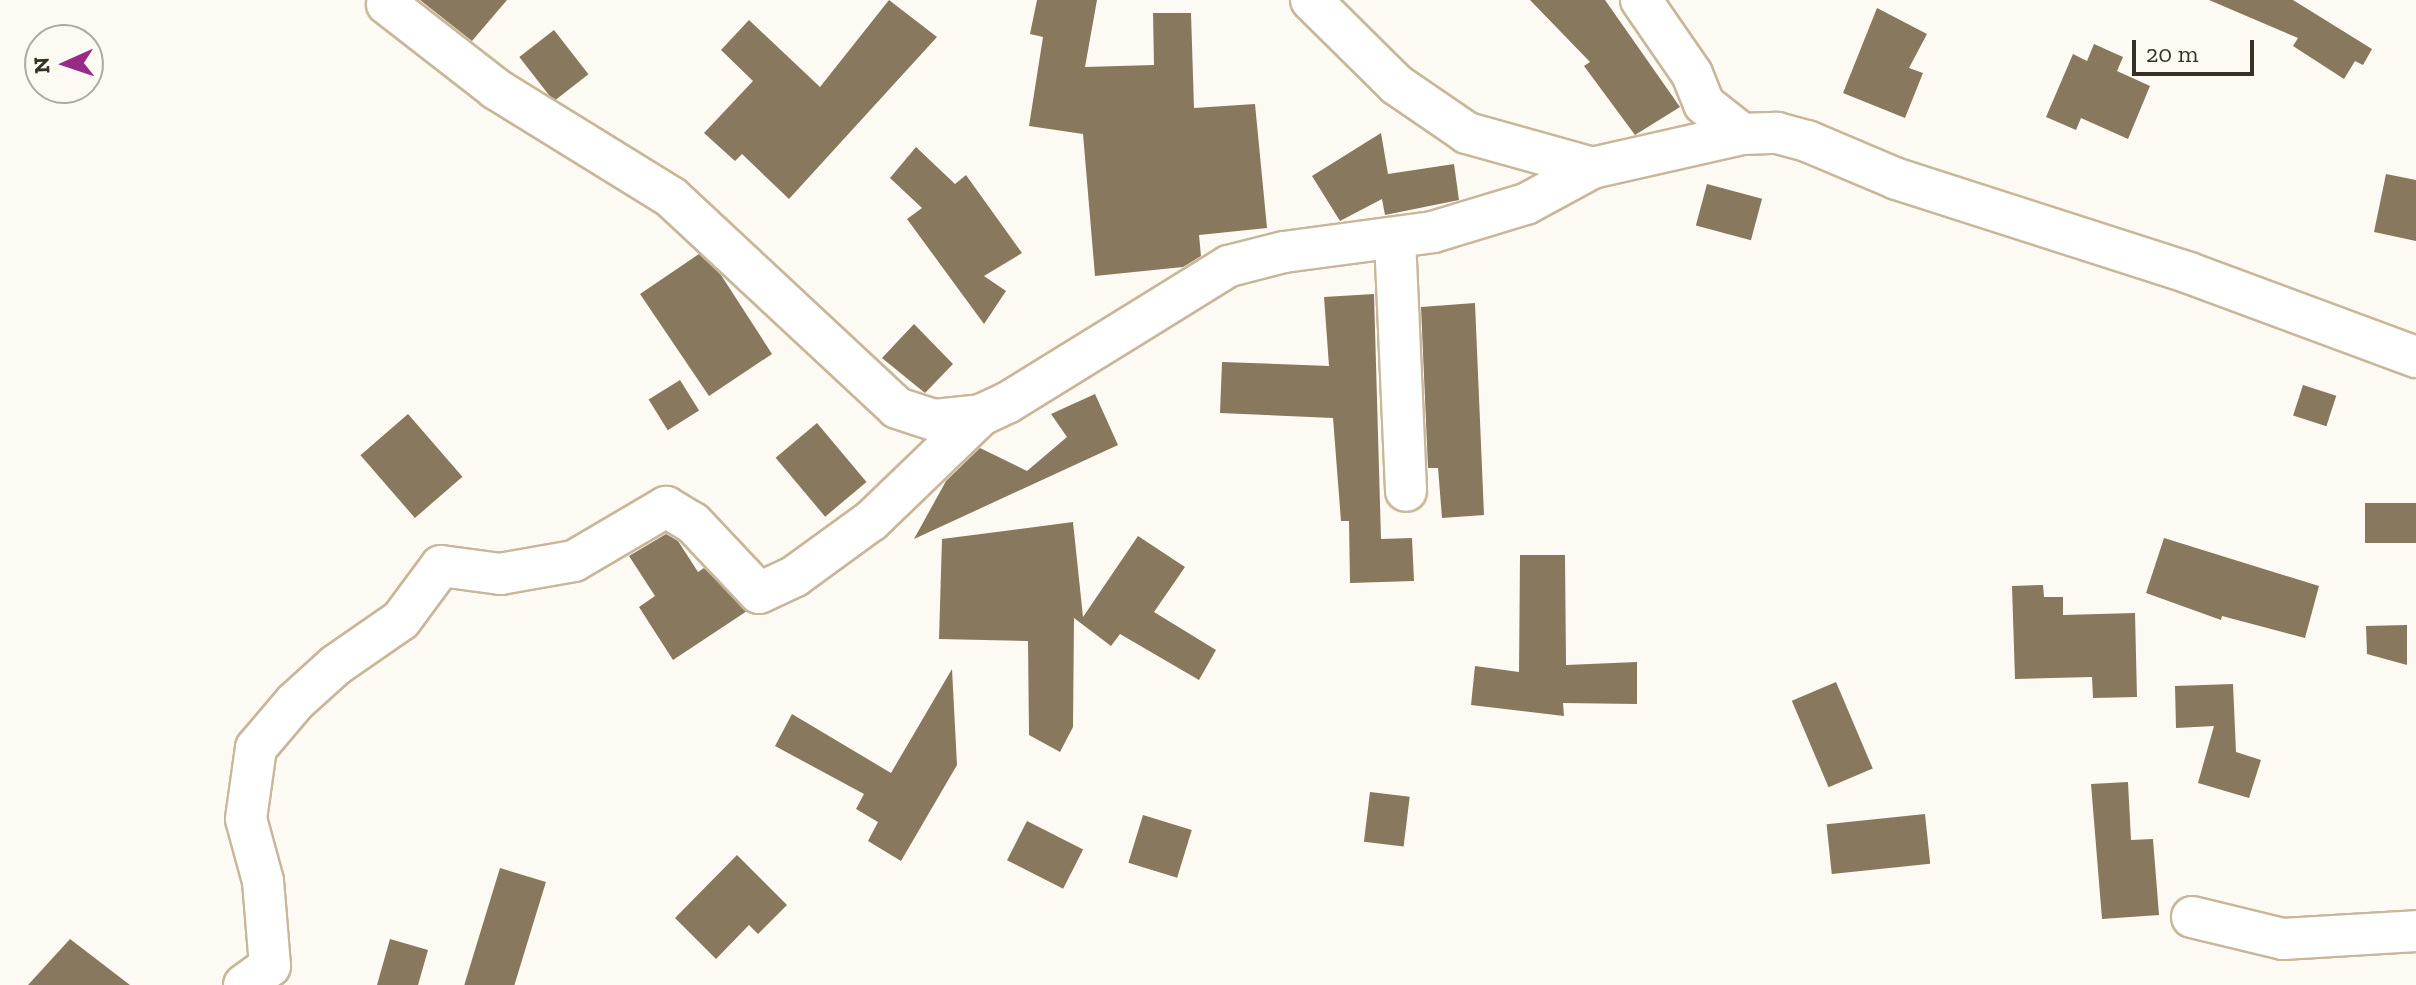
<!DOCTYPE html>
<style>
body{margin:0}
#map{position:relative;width:2416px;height:985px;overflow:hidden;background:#fdfaf4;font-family:"Zilla Slab",serif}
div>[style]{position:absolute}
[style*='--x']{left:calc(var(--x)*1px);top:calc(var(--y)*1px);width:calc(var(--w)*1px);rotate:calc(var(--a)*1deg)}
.building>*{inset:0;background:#88785d;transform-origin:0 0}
.roads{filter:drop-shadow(2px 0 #c8b79a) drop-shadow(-2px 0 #c8b79a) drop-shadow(0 2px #c8b79a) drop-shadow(0 -2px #c8b79a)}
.minor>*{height:40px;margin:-20px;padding:0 20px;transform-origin:20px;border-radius:20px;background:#fff}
span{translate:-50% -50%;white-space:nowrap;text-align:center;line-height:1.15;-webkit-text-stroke:8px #fdfaf4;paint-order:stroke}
.north{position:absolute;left:24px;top:24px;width:80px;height:80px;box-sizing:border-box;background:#fdfaf4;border:2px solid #aea9a1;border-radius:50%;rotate:267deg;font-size:22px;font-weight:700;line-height:32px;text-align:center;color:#373024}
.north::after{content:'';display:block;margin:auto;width:28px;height:36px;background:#992a88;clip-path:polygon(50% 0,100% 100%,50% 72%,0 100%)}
.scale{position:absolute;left:2132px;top:40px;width:122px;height:36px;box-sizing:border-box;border:4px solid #373024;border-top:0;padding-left:10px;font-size:24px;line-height:28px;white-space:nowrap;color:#373024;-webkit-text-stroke:6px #fdfaf4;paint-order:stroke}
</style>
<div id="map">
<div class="building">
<div style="clip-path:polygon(420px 0,507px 0,472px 41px)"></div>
<div style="clip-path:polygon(889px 0,937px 37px,789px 199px,742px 154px,735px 161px,704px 133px,753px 81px,721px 50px,749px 20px,820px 87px)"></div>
<div style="clip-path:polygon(1037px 0,1097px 0,1085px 67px,1154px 65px,1153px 13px,1191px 13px,1194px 108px,1255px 104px,1267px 228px,1199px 235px,1201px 256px,1183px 267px,1095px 276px,1083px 134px,1029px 126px,1043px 37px,1030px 34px)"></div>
<div style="clip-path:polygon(1530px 0,1605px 0,1680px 107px,1635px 135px,1584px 66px,1590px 62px)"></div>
<div style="clip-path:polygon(2209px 0,2293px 0,2372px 49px,2363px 65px,2355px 61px,2344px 79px,2293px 46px,2298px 38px)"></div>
<div style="clip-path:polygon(1877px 8px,1927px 34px,1909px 68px,1923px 73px,1905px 118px,1843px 93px)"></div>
<div style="left:554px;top:30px;width:56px;height:44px;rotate:52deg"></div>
<div style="clip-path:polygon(2094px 44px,2123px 57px,2117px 71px,2150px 86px,2128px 139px,2081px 118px,2076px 130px,2046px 117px,2073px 54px,2087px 61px)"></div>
<div style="clip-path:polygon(1381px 133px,1388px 174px,1454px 164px,1459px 200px,1385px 215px,1382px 199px,1340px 221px,1312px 176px)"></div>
<div style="clip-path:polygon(916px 147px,955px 184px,966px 175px,1022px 253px,984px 276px,1006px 291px,984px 324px,907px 219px,922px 208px,890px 178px)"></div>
<div style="clip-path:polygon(2386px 174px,2416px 180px,2416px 241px,2374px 232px)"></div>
<div style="left:1707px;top:184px;width:57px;height:43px;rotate:15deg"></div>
<div style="clip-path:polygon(699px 254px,721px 275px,772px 354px,709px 396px,640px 294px)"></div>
<div style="clip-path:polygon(1374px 294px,1381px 539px,1412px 538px,1414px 581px,1350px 583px,1349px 521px,1341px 521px,1333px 418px,1220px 413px,1222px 362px,1329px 366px,1324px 297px)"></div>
<div style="clip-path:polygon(1475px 303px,1484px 515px,1442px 518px,1438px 468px,1428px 468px,1421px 307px)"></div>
<div style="clip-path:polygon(914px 324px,953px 364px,925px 393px,882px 358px)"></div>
<div style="left:680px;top:380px;width:36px;height:37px;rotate:58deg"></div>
<div style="left:2303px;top:385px;width:35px;height:32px;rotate:18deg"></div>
<div style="clip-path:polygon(1095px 394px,1118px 445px,914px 539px,946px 481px,980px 448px,1027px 471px,1067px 437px,1051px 414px)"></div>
<div style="left:408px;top:414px;width:83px;height:63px;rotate:49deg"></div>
<div style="left:817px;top:423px;width:77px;height:54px;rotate:50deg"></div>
<div style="left:2416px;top:503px;width:40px;height:51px;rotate:90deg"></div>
<div style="clip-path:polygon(1073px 522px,1083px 617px,1138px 536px,1185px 567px,1154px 612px,1216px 650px,1199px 680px,1120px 634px,1111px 646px,1074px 618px,1073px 727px,1060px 752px,1029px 735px,1028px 641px,939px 639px,942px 539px)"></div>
<div style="clip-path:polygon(666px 534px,678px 541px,698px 572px,704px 568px,747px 611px,673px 660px,639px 607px,655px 596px,629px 556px)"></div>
<div style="clip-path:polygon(2164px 538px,2319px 586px,2305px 638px,2222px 616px,2221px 620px,2146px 593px)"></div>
<div style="clip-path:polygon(1520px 555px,1565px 555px,1566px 665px,1637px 662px,1637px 704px,1563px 703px,1564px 716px,1471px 705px,1475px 666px,1519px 672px)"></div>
<div style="clip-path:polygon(2043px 585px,2044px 597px,2063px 597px,2063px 615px,2135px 613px,2137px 697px,2093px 698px,2092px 677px,2015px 679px,2012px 586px)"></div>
<div style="clip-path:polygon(2407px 625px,2407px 665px,2367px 654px,2366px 626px)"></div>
<div style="clip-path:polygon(952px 669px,957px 765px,901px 861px,868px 841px,878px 822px,856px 809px,864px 794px,775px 746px,792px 714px,891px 773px)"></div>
<div style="left:1836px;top:682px;width:94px;height:48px;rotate:67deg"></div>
<div style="clip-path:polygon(2233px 684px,2236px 752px,2261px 760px,2249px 798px,2198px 783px,2214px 726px,2176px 728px,2175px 686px)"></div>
<div style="clip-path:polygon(2128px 782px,2131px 840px,2153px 839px,2159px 915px,2102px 919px,2091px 784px)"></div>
<div style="left:1370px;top:792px;width:40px;height:50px;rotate:7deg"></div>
<div style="left:1925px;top:814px;width:50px;height:99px;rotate:84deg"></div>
<div style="left:1143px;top:815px;width:51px;height:50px;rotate:17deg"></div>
<div style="left:1027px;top:821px;width:63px;height:44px;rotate:27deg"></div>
<div style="clip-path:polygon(737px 855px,787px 905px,758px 934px,749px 925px,716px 959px,675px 918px)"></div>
<div style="left:500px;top:868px;width:48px;height:122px;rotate:17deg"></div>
<div style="clip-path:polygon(70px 939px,130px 985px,28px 985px)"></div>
<div style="clip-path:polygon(390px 939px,428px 950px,418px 985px,377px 985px)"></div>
</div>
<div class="roads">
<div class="minor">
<div style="--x:1311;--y:0;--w:121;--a:44.7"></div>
<div style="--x:1397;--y:85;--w:85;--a:34.4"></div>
<div style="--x:1467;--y:133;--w:130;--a:15.6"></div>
<div style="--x:1641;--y:0;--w:90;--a:55.4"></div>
<div style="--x:1692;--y:74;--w:32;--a:68"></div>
<div style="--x:1704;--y:104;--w:48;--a:38.3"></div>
<div style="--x:387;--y:4;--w:138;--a:37.9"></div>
<div style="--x:496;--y:89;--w:206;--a:31.7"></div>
<div style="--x:671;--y:197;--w:309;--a:43"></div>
<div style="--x:897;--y:408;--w:40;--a:18"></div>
<div style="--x:935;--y:420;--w:46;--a:-6.2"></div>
<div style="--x:981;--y:415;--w:29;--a:-25"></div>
<div style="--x:1007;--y:403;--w:261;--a:-31.7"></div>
<div style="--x:1229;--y:266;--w:57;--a:-14.3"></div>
<div style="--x:1284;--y:252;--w:150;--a:-7.6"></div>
<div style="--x:1433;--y:232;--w:97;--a:-16.8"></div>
<div style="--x:1526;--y:204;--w:75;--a:-28.6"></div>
<div style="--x:1592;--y:168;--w:154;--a:-12.8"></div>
<div style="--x:1742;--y:134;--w:35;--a:-2"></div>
<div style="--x:1777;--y:133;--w:31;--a:15"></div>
<div style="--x:1807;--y:141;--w:98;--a:22.9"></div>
<div style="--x:1897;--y:179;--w:307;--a:17.8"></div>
<div style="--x:2189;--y:273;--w:242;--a:20.3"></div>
<div style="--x:1395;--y:238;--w:253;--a:87.5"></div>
<div style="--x:2192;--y:917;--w:94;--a:13.6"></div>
<div style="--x:2283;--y:939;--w:133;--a:-3.4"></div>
<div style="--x:244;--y:985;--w:32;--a:-36"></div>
<div style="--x:270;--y:966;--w:85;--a:-94.7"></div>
<div style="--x:263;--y:881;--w:64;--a:-105.3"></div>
<div style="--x:246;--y:819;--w:72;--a:-82"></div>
<div style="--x:256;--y:748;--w:60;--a:-49.7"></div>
<div style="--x:295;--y:702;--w:55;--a:-42.1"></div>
<div style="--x:336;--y:665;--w:79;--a:-34.7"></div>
<div style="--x:401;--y:620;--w:67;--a:-53.5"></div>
<div style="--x:441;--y:566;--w:60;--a:7.7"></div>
<div style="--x:500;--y:574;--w:75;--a:-10"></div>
<div style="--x:574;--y:561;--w:107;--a:-30.4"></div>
<div style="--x:666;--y:507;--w:31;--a:31"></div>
<div style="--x:693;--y:523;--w:96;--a:46.7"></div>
<div style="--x:759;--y:593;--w:40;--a:-25"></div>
<div style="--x:795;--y:576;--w:95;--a:-36"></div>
<div style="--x:872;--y:520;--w:151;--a:-43.9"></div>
</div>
</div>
<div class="north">N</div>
<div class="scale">20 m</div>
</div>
